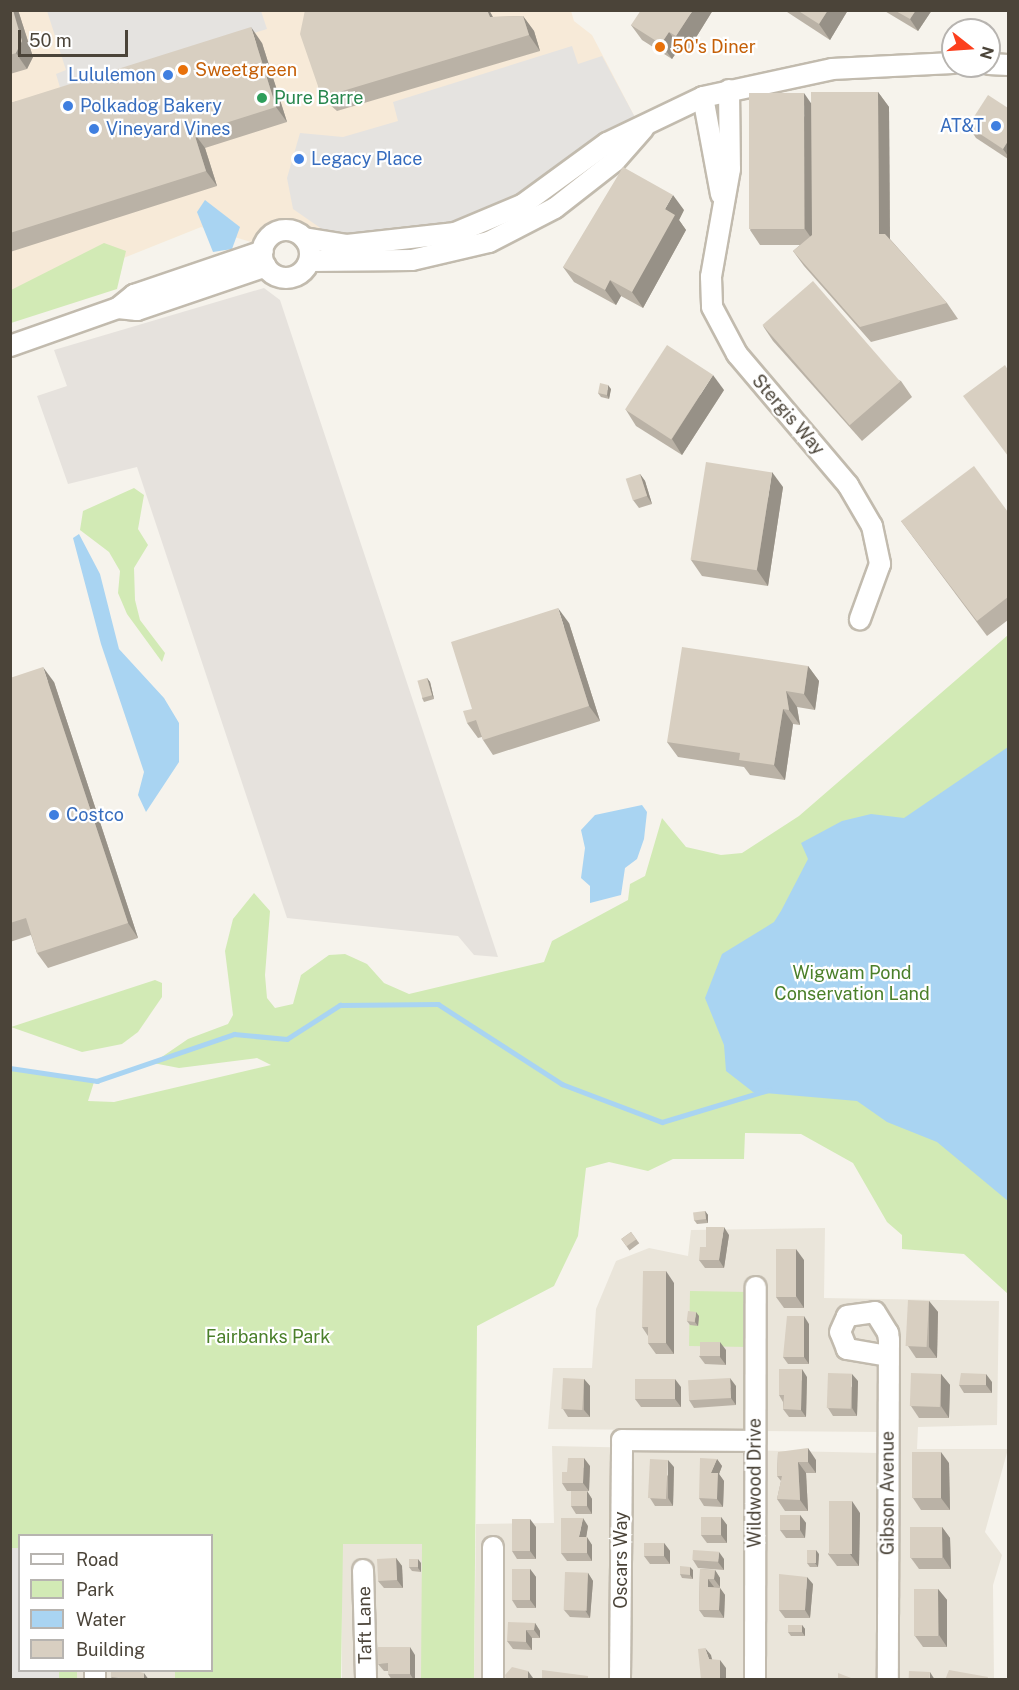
<!DOCTYPE html>
<style>
body{margin:0}
#map{position:relative;width:1019px;height:1690px;overflow:hidden;background:#f6f3ec;font-family:"Public Sans",sans-serif}
div>[style]{position:absolute}
[style*='--x']{left:calc(var(--x)*1px);top:calc(var(--y)*1px);width:calc(var(--w)*1px);rotate:calc(var(--a)*1deg)}
.residential>*{inset:0;background:#eae5da;transform-origin:0 0}
.commercial>*{inset:0;background:#f7ead8}
.industrial>*{inset:0;background:#e6e2dd}
.green>*{inset:0;background:#d2eab5;transform-origin:0 0}
.parking>*{inset:0;background:#e5e3e0}
.water>*{inset:0;background:#a9d4f2}
.stream>*{height:4.5px;margin:-2.25px;padding:0 2.25px;transform-origin:2.25px;border-radius:2.25px;background:#a9d4f2}
.roads{filter:drop-shadow(2px 0 #c2bbae) drop-shadow(-2px 0 #c2bbae) drop-shadow(0 2px #c2bbae) drop-shadow(0 -2px #c2bbae)}
.minor>*{height:20px;margin:-10px;padding:0 10px;transform-origin:10px;border-radius:10px;background:#fff}
.minor>.ring{margin:-10px;padding:0;box-sizing:content-box;background:none;border:20px solid #fff;border-radius:50%}
.wall>*{inset:0;background:#bab2a6;transform-origin:0 0}
.shaded-wall>*{inset:0;background:#979187}
.building>*{inset:0;background:#d8cfc1;transform-origin:0 0}
.dots>*{width:16px;height:16px;translate:-50% -50%;box-sizing:border-box;border:3px solid #fff;border-radius:50%}
span{translate:-50% -50%;white-space:nowrap;text-align:center;line-height:1.15;-webkit-text-stroke:4.5px #fff;paint-order:stroke}
.food-label{font-size:18px;color:#c56008}
.left{translate:0 -50%;text-align:left}
.shop-label{font-size:18px;color:#366cbe}
.right{translate:-100% -50%;text-align:right}
.leisure-label{font-size:18px;color:#27864d}
.street-label{font-size:18px;color:#4b4439}
.park-label{font-size:18px;color:#4a7f2a}
.frame{position:absolute;inset:0;border:12px solid #4b4439;pointer-events:none}
.legend{position:absolute;left:18px;top:1534px;width:195px;height:138px;box-sizing:border-box;background:#fff;border:2px solid #b7b4b0;margin:0;padding:8px 10px;list-style:none;font-size:18px;color:#4b4439}
.legend li{display:flex;align-items:center;gap:12px;height:30px}
.legend b{width:30px;border:2px solid #b7b4b0}
.north{position:absolute;left:941px;top:18px;width:60px;height:60px;box-sizing:border-box;background:#fff;border:2px solid #b7b4b0;border-radius:50%;rotate:107deg;font-size:16px;font-weight:700;line-height:24px;text-align:center;color:#4b4439}
.north::after{content:'';display:block;margin:auto;width:21px;height:27px;background:#fc3f1d;clip-path:polygon(50% 0,100% 100%,50% 72%,0 100%)}
.scale{position:absolute;left:18px;top:30px;width:110px;height:27px;box-sizing:border-box;border:3px solid #4b4439;border-top:0;padding-left:8px;font-size:18px;line-height:21px;white-space:nowrap;color:#4b4439;-webkit-text-stroke:4px #fff;paint-order:stroke}
</style>
<div id="map">
<div class="residential">
<div style="clip-path:polygon(825px 1228px,824px 1298px,999px 1301px,997px 1425px,918px 1427px,917px 1449px,1008px 1449px,985px 1532px,1002px 1555px,993px 1585px,994px 1679px,474px 1680px,476px 1524px,554px 1523px,552px 1446px,879px 1453px,880px 1432px,548px 1429px,553px 1368px,592px 1368px,596px 1309px,616px 1261px,649px 1248px,688px 1256px,691px 1230px)"></div>
<div style="left:342px;top:1544px;width:80px;height:136px"></div>
<div style="left:77px;top:1671px;width:98px;height:8px"></div>
</div>
<div class="commercial">
<div style="clip-path:polygon(11px 11px,571px 11px,574px 21px,592px 35px,638px 123px,522px 205px,299px 234px,286px 230px,264px 246px,201px 227px,11px 303px)"></div>
</div>
<div class="industrial">
<div style="clip-path:polygon(264px 288px,280px 300px,498px 957px,474px 955px,458px 936px,287px 918px,137px 467px,68px 484px,37px 396px,67px 386px,54px 350px)"></div>
</div>
<div class="green">
<div style="clip-path:polygon(104px 243px,126px 251px,117px 289px,11px 323px,11px 290px)"></div>
<div style="clip-path:polygon(134px 488px,144px 495px,138px 529px,148px 545px,134px 568px,135px 600px,140px 620px,165px 653px,162px 662px,127px 614px,118px 593px,120px 571px,109px 552px,80px 530px,83px 511px)"></div>
<div style="clip-path:polygon(1008px 635px,1008px 1294px,964px 1254px,902px 1249px,902px 1235px,887px 1222px,853px 1163px,801px 1134px,745px 1133px,744px 1159px,673px 1159px,648px 1171px,609px 1162px,586px 1168px,578px 1236px,554px 1286px,477px 1326px,474px 1679px,421px 1679px,422px 1544px,343px 1544px,341px 1679px,175px 1679px,175px 1671px,212px 1670px,212px 1536px,20px 1536px,20px 1670px,77px 1671px,77px 1679px,11px 1679px,10px 1069px,85px 1078px,94px 1082px,88px 1101px,114px 1102px,271px 1065px,257px 1058px,179px 1068px,153px 1063px,188px 1039px,228px 1024px,233px 1015px,225px 951px,233px 919px,254px 893px,270px 911px,265px 975px,267px 998px,275px 1008px,293px 1004px,301px 975px,329px 955px,345px 954px,367px 964px,384px 983px,409px 994px,544px 962px,552px 941px,628px 900px,630px 884px,645px 876px,662px 818px,686px 847px,721px 855px,742px 853px,799px 816px)"></div>
<div style="clip-path:polygon(155px 980px,162px 983px,162px 997px,138px 1032px,122px 1044px,82px 1052px,11px 1027px)"></div>
<div style="left:690px;top:1291px;width:59px;height:55px;rotate:1deg"></div>
</div>
<div class="parking">
<div style="clip-path:polygon(47px 11px,261px 11px,267px 29px,62px 94px,56px 74px,66px 70px)"></div>
<div style="clip-path:polygon(572px 46px,578px 64px,602px 56px,638px 123px,566px 175px,455px 233px,332px 236px,293px 209px,287px 178px,300px 133px,343px 137px,398px 121px,393px 102px)"></div>
<div style="clip-path:polygon(10px 1548px,19px 1548px,20px 1670px,59px 1671px,59px 1679px,11px 1679px)"></div>
</div>
<div class="water">
<div style="clip-path:polygon(205px 200px,240px 227px,232px 249px,213px 252px,197px 212px)"></div>
<div style="clip-path:polygon(79px 534px,100px 574px,119px 649px,164px 698px,179px 723px,179px 762px,146px 812px,138px 795px,144px 772px,101px 644px,73px 538px)"></div>
<div style="clip-path:polygon(1008px 747px,1008px 1201px,937px 1142px,887px 1122px,857px 1101px,753px 1092px,726px 1071px,724px 1045px,705px 998px,722px 954px,774px 922px,781px 911px,808px 859px,801px 843px,842px 821px,871px 814px,904px 818px)"></div>
<div style="clip-path:polygon(642px 805px,647px 812px,644px 839px,637px 859px,625px 868px,621px 895px,590px 903px,590px 886px,581px 878px,585px 848px,581px 830px,595px 815px)"></div>
</div>
<div class="stream">
<div style="--x:10;--y:1068;--w:88;--a:8.5"></div>
<div style="--x:97;--y:1081;--w:145;--a:-18.9"></div>
<div style="--x:234;--y:1034;--w:53;--a:5.4"></div>
<div style="--x:287;--y:1039;--w:63;--a:-32.7"></div>
<div style="--x:340;--y:1005;--w:98;--a:-0.6"></div>
<div style="--x:438;--y:1004;--w:148;--a:32.8"></div>
<div style="--x:562;--y:1084;--w:107;--a:20.8"></div>
<div style="--x:662;--y:1122;--w:112;--a:-16.7"></div>
</div>
<div class="roads">
<div class="minor">
<div style="--x:989;--y:64;--w:19;--a:3"></div>
<div style="--x:729;--y:90;--w:79;--a:89.3"></div>
<div style="--x:730;--y:169;--w:110;--a:100"></div>
<div style="--x:711;--y:277;--w:30;--a:88"></div>
<div style="--x:712;--y:307;--w:53;--a:62"></div>
<div style="--x:737;--y:354;--w:172;--a:49.7"></div>
<div style="--x:848;--y:485;--w:48;--a:59.7"></div>
<div style="--x:872;--y:526;--w:39;--a:78"></div>
<div style="--x:880;--y:564;--w:59;--a:110"></div>
<div style="--x:703;--y:97;--w:99;--a:79.5"></div>
<div class="ring" style="left:262px;top:230px;width:28px;height:28px"></div>
<div style="--x:304;--y:238;--w:44;--a:9.2"></div>
<div style="--x:347;--y:245;--w:109;--a:-6.3"></div>
<div style="--x:455;--y:233;--w:73;--a:-22.7"></div>
<div style="--x:522;--y:205;--w:105;--a:-36.1"></div>
<div style="--x:607;--y:143;--w:106;--a:-25.6"></div>
<div style="--x:703;--y:97;--w:132;--a:-12.2"></div>
<div style="--x:832;--y:69;--w:121;--a:-2.8"></div>
<div style="--x:310;--y:261;--w:102;--a:-0.6"></div>
<div style="--x:412;--y:260;--w:79;--a:-13.2"></div>
<div style="--x:489;--y:242;--w:74;--a:-27.3"></div>
<div style="--x:555;--y:208;--w:76;--a:-38.1"></div>
<div style="--x:615;--y:161;--w:43;--a:-48.8"></div>
<div style="--x:118;--y:308;--w:19;--a:6"></div>
<div style="--x:137;--y:310;--w:136;--a:-18.8"></div>
<div style="--x:10;--y:346;--w:114;--a:-19.4"></div>
<div style="--x:118;--y:308;--w:21;--a:-39"></div>
<div style="--x:134;--y:295;--w:136;--a:-18.8"></div>
<div style="--x:888;--y:1356;--w:42;--a:-170.3"></div>
<div style="--x:847;--y:1349;--w:18;--a:-112"></div>
<div style="--x:840;--y:1332;--w:17;--a:-66"></div>
<div style="--x:847;--y:1316;--w:28;--a:-8"></div>
<div style="--x:875;--y:1312;--w:25;--a:58"></div>
<div style="--x:888;--y:1333;--w:7;--a:82"></div>
<div style="--x:889;--y:1340;--w:340;--a:90.2"></div>
<div style="--x:363;--y:1570;--w:110;--a:88.4"></div>
<div style="--x:95;--y:1670;--w:10;--a:90"></div>
<div style="--x:493;--y:1680;--w:133;--a:-90"></div>
<div style="--x:620;--y:1680;--w:240;--a:-89.5"></div>
<div style="--x:622;--y:1440;--w:132;--a:0.4"></div>
<div style="--x:755;--y:1680;--w:393;--a:-89.9"></div>
</div>
</div>
<div class="wall">
<div style="clip-path:polygon(10px 10px,18px 10px,33px 57px,27px 69px,10px 74px)"></div>
<div style="clip-path:polygon(305px 10px,489px 10px,493px 17px,523px 16px,534px 31px,540px 51px,337px 111px,329px 104px,319px 89px)"></div>
<div style="clip-path:polygon(713px 10px,687px 52px,680px 47px,672px 59px,642px 40px,631px 25px)"></div>
<div style="clip-path:polygon(784px 10px,848px 10px,830px 40px)"></div>
<div style="clip-path:polygon(883px 10px,932px 10px,918px 31px)"></div>
<div style="clip-path:polygon(262px 43px,287px 122px,205px 148px,217px 186px,10px 252px,10px 103px)"></div>
<div style="clip-path:polygon(878px 92px,889px 107px,890px 239px,947px 303px,958px 319px,871px 342px,804px 266px,793px 251px,800px 245px,760px 245px,750px 230px,811px 103px)"></div>
<div style="clip-path:polygon(1008px 108px,1008px 159px,976px 138px,968px 126px)"></div>
<div style="clip-path:polygon(684px 210px,679px 220px,686px 230px,643px 308px,621px 296px,616px 305px,574px 282px,563px 267px)"></div>
<div style="clip-path:polygon(763px 326px,901px 381px,912px 397px,862px 441px,773px 341px)"></div>
<div style="clip-path:polygon(611px 389px,609px 399px,601px 397px,598px 393px)"></div>
<div style="clip-path:polygon(724px 390px,682px 455px,636px 426px,626px 410px)"></div>
<div style="clip-path:polygon(640px 474px,645px 481px,652px 504px,639px 508px,633px 500px)"></div>
<div style="clip-path:polygon(783px 487px,768px 586px,702px 576px,691px 560px)"></div>
<div style="clip-path:polygon(1008px 512px,1008px 620px,987px 636px,901px 521px)"></div>
<div style="clip-path:polygon(569px 623px,600px 721px,493px 755px,483px 740px,482px 737px,478px 738px,467px 723px,472px 709px)"></div>
<div style="clip-path:polygon(808px 666px,819px 681px,815px 710px,797px 707px,800px 725px,793px 724px,785px 780px,750px 775px,744px 767px,678px 757px,667px 742px)"></div>
<div style="clip-path:polygon(10px 678px,54px 682px,138px 938px,48px 968px,37px 953px,31px 935px,10px 942px)"></div>
<div style="clip-path:polygon(427px 678px,430px 682px,434px 699px,424px 702px,422px 698px)"></div>
<div style="clip-path:polygon(705px 1211px,708px 1215px,708px 1223px,697px 1224px,694px 1220px)"></div>
<div style="left:631px;top:1232px;width:14px;height:12px;rotate:54deg"></div>
<div style="clip-path:polygon(729px 1235px,724px 1268px,705px 1268px,699px 1260px,706px 1247px)"></div>
<div style="clip-path:polygon(804px 1260px,804px 1308px,784px 1308px,776px 1297px)"></div>
<div style="clip-path:polygon(674px 1283px,674px 1354px,656px 1354px,648px 1343px,648px 1336px,642px 1327px)"></div>
<div style="clip-path:polygon(929px 1301px,938px 1312px,937px 1358px,916px 1358px,908px 1346px)"></div>
<div style="clip-path:polygon(699px 1316px,698px 1326px,690px 1325px,687px 1321px)"></div>
<div style="clip-path:polygon(809px 1324px,809px 1364px,788px 1364px,783px 1357px)"></div>
<div style="clip-path:polygon(726px 1350px,726px 1365px,705px 1364px,699px 1356px)"></div>
<div style="clip-path:polygon(941px 1374px,950px 1385px,949px 1418px,919px 1418px,911px 1406px)"></div>
<div style="clip-path:polygon(807px 1377px,806px 1417px,789px 1417px,783px 1409px,783px 1402px,779px 1395px)"></div>
<div style="clip-path:polygon(584px 1379px,590px 1386px,590px 1417px,568px 1417px,563px 1409px)"></div>
<div style="clip-path:polygon(858px 1381px,857px 1416px,833px 1416px,828px 1408px)"></div>
<div style="clip-path:polygon(992px 1382px,992px 1393px,964px 1393px,959px 1385px)"></div>
<div style="clip-path:polygon(736px 1386px,736px 1405px,694px 1408px,689px 1400px)"></div>
<div style="clip-path:polygon(681px 1387px,681px 1407px,641px 1407px,635px 1399px)"></div>
<div style="clip-path:polygon(778px 1452px,816px 1460px,816px 1473px,806px 1473px,808px 1511px,785px 1511px,777px 1499px,781px 1481px,777px 1476px)"></div>
<div style="clip-path:polygon(717px 1459px,722px 1466px,719px 1474px,724px 1481px,723px 1507px,704px 1506px,699px 1498px)"></div>
<div style="clip-path:polygon(949px 1463px,950px 1510px,921px 1510px,913px 1498px)"></div>
<div style="clip-path:polygon(590px 1466px,589px 1491px,587px 1491px,592px 1499px,592px 1514px,576px 1514px,571px 1506px,576px 1491px,567px 1491px,562px 1483px,567px 1472px)"></div>
<div style="clip-path:polygon(674px 1467px,673px 1506px,655px 1506px,650px 1498px)"></div>
<div style="clip-path:polygon(860px 1513px,859px 1566px,837px 1566px,828px 1554px)"></div>
<div style="clip-path:polygon(800px 1515px,806px 1523px,805px 1538px,786px 1538px,780px 1530px)"></div>
<div style="clip-path:polygon(721px 1517px,727px 1525px,727px 1543px,707px 1543px,701px 1535px)"></div>
<div style="clip-path:polygon(588px 1526px,586px 1537px,592px 1545px,592px 1561px,567px 1561px,561px 1553px)"></div>
<div style="clip-path:polygon(536px 1527px,536px 1559px,517px 1559px,512px 1551px)"></div>
<div style="clip-path:polygon(942px 1527px,950px 1538px,951px 1569px,919px 1569px,911px 1558px)"></div>
<div style="clip-path:polygon(664px 1543px,670px 1551px,670px 1564px,650px 1564px,644px 1556px)"></div>
<div style="clip-path:polygon(819px 1554px,818px 1567px,810px 1567px,807px 1563px)"></div>
<div style="clip-path:polygon(396px 1558px,402px 1566px,403px 1588px,384px 1588px,378px 1581px)"></div>
<div style="clip-path:polygon(724px 1559px,724px 1570px,698px 1568px,693px 1560px)"></div>
<div style="clip-path:polygon(421px 1563px,421px 1572px,412px 1571px,409px 1567px)"></div>
<div style="clip-path:polygon(530px 1569px,536px 1577px,536px 1608px,517px 1608px,512px 1600px)"></div>
<div style="clip-path:polygon(700px 1569px,715px 1570px,720px 1578px,720px 1588px,725px 1595px,724px 1618px,704px 1617px,699px 1610px)"></div>
<div style="clip-path:polygon(693px 1570px,693px 1579px,682px 1578px,680px 1574px)"></div>
<div style="clip-path:polygon(588px 1573px,593px 1581px,590px 1618px,570px 1617px,564px 1610px)"></div>
<div style="clip-path:polygon(813px 1584px,810px 1618px,785px 1618px,779px 1610px)"></div>
<div style="clip-path:polygon(938px 1589px,947px 1600px,947px 1647px,923px 1647px,915px 1636px)"></div>
<div style="clip-path:polygon(535px 1623px,540px 1631px,540px 1638px,532px 1638px,532px 1650px,513px 1649px,507px 1641px)"></div>
<div style="clip-path:polygon(802px 1625px,805px 1629px,805px 1636px,791px 1636px,788px 1632px)"></div>
<div style="clip-path:polygon(415px 1655px,415px 1680px,392px 1680px,388px 1674px,388px 1671px,384px 1671px,378px 1664px)"></div>
<div style="clip-path:polygon(111px 1677px,149px 1680px,113px 1680px)"></div>
</div>
<div class="shaded-wall">
<div style="clip-path:polygon(13px 10px,18px 10px,33px 57px,27px 69px,16px 53px)"></div>
<div style="clip-path:polygon(487px 10px,489px 10px,501px 32px,490px 17px)"></div>
<div style="clip-path:polygon(693px 10px,713px 10px,687px 52px,676px 36px)"></div>
<div style="clip-path:polygon(828px 10px,848px 10px,830px 40px,819px 24px)"></div>
<div style="clip-path:polygon(916px 10px,932px 10px,918px 31px,910px 19px)"></div>
<div style="clip-path:polygon(523px 16px,534px 31px,540px 51px,529px 35px)"></div>
<div style="clip-path:polygon(251px 27px,262px 43px,287px 122px,276px 107px)"></div>
<div style="clip-path:polygon(669px 32px,680px 47px,672px 59px,661px 44px)"></div>
<div style="clip-path:polygon(878px 92px,889px 107px,890px 249px,879px 234px)"></div>
<div style="clip-path:polygon(804px 93px,815px 109px,816px 245px,805px 229px)"></div>
<div style="clip-path:polygon(194px 133px,205px 148px,217px 186px,206px 171px)"></div>
<div style="clip-path:polygon(1008px 141px,1008px 156px,1003px 149px)"></div>
<div style="clip-path:polygon(673px 195px,684px 210px,679px 220px,686px 230px,643px 308px,632px 292px,665px 209px)"></div>
<div style="clip-path:polygon(610px 280px,621px 296px,616px 305px,605px 290px)"></div>
<div style="clip-path:polygon(713px 375px,724px 390px,682px 455px,672px 439px)"></div>
<div style="clip-path:polygon(608px 385px,611px 389px,609px 399px,607px 395px)"></div>
<div style="clip-path:polygon(772px 472px,783px 487px,768px 586px,757px 570px)"></div>
<div style="clip-path:polygon(640px 474px,645px 481px,652px 504px,647px 496px)"></div>
<div style="clip-path:polygon(558px 608px,569px 623px,600px 721px,589px 706px)"></div>
<div style="clip-path:polygon(808px 666px,819px 681px,815px 710px,804px 694px)"></div>
<div style="clip-path:polygon(43px 667px,54px 682px,138px 938px,128px 923px)"></div>
<div style="clip-path:polygon(427px 678px,430px 682px,434px 699px,432px 695px)"></div>
<div style="clip-path:polygon(786px 691px,797px 707px,800px 725px,789px 710px)"></div>
<div style="clip-path:polygon(783px 709px,793px 724px,785px 780px,774px 765px)"></div>
<div style="clip-path:polygon(705px 1211px,708px 1215px,708px 1223px,706px 1219px)"></div>
<div style="clip-path:polygon(724px 1227px,729px 1235px,724px 1268px,719px 1260px)"></div>
<div style="clip-path:polygon(796px 1249px,804px 1260px,804px 1308px,796px 1296px)"></div>
<div style="clip-path:polygon(666px 1271px,674px 1283px,674px 1354px,666px 1343px)"></div>
<div style="clip-path:polygon(929px 1301px,938px 1312px,937px 1358px,929px 1347px)"></div>
<div style="clip-path:polygon(696px 1312px,699px 1316px,698px 1326px,695px 1322px)"></div>
<div style="clip-path:polygon(804px 1316px,809px 1324px,809px 1364px,804px 1357px)"></div>
<div style="clip-path:polygon(720px 1342px,726px 1350px,726px 1365px,720px 1357px)"></div>
<div style="clip-path:polygon(802px 1369px,807px 1377px,806px 1417px,801px 1410px)"></div>
<div style="clip-path:polygon(852px 1374px,858px 1381px,857px 1416px,852px 1408px)"></div>
<div style="clip-path:polygon(941px 1374px,950px 1385px,949px 1418px,941px 1406px)"></div>
<div style="clip-path:polygon(986px 1374px,992px 1382px,992px 1393px,986px 1385px)"></div>
<div style="clip-path:polygon(730px 1378px,736px 1386px,736px 1405px,731px 1398px)"></div>
<div style="clip-path:polygon(584px 1379px,590px 1386px,590px 1417px,584px 1410px)"></div>
<div style="clip-path:polygon(675px 1379px,681px 1387px,681px 1407px,675px 1399px)"></div>
<div style="clip-path:polygon(808px 1448px,816px 1460px,816px 1473px,808px 1462px)"></div>
<div style="clip-path:polygon(941px 1452px,949px 1463px,950px 1510px,941px 1498px)"></div>
<div style="clip-path:polygon(584px 1458px,590px 1466px,589px 1491px,583px 1483px)"></div>
<div style="clip-path:polygon(717px 1459px,722px 1466px,719px 1474px,724px 1481px,723px 1507px,717px 1499px,711px 1473px)"></div>
<div style="clip-path:polygon(668px 1460px,674px 1467px,673px 1506px,668px 1498px)"></div>
<div style="clip-path:polygon(798px 1462px,806px 1473px,808px 1511px,800px 1500px)"></div>
<div style="clip-path:polygon(587px 1491px,592px 1499px,592px 1514px,587px 1506px)"></div>
<div style="clip-path:polygon(852px 1501px,860px 1513px,859px 1566px,850px 1554px)"></div>
<div style="clip-path:polygon(800px 1515px,806px 1523px,805px 1538px,800px 1530px)"></div>
<div style="clip-path:polygon(721px 1517px,727px 1525px,727px 1543px,721px 1535px)"></div>
<div style="clip-path:polygon(583px 1518px,588px 1526px,585px 1545px,579px 1537px)"></div>
<div style="clip-path:polygon(530px 1519px,536px 1527px,536px 1559px,530px 1551px)"></div>
<div style="clip-path:polygon(942px 1527px,950px 1538px,951px 1569px,943px 1557px)"></div>
<div style="clip-path:polygon(587px 1537px,592px 1545px,592px 1561px,587px 1553px)"></div>
<div style="clip-path:polygon(664px 1543px,670px 1551px,670px 1564px,664px 1556px)"></div>
<div style="clip-path:polygon(816px 1550px,819px 1554px,818px 1567px,815px 1563px)"></div>
<div style="clip-path:polygon(719px 1552px,724px 1559px,724px 1570px,718px 1562px)"></div>
<div style="clip-path:polygon(396px 1558px,402px 1566px,403px 1588px,397px 1580px)"></div>
<div style="clip-path:polygon(418px 1559px,421px 1563px,421px 1572px,418px 1568px)"></div>
<div style="clip-path:polygon(690px 1567px,693px 1570px,693px 1579px,690px 1575px)"></div>
<div style="clip-path:polygon(530px 1569px,536px 1577px,536px 1608px,530px 1600px)"></div>
<div style="clip-path:polygon(715px 1570px,720px 1578px,720px 1587px,714px 1579px)"></div>
<div style="clip-path:polygon(588px 1573px,593px 1581px,590px 1618px,585px 1610px)"></div>
<div style="clip-path:polygon(807px 1577px,813px 1584px,810px 1618px,805px 1610px)"></div>
<div style="clip-path:polygon(708px 1579px,714px 1587px,708px 1587px)"></div>
<div style="clip-path:polygon(720px 1588px,725px 1595px,724px 1618px,719px 1610px)"></div>
<div style="clip-path:polygon(938px 1589px,947px 1600px,947px 1647px,939px 1635px)"></div>
<div style="clip-path:polygon(535px 1623px,540px 1631px,540px 1638px,534px 1630px)"></div>
<div style="clip-path:polygon(802px 1625px,805px 1629px,805px 1636px,802px 1632px)"></div>
<div style="clip-path:polygon(526px 1630px,532px 1638px,532px 1650px,526px 1642px)"></div>
<div style="clip-path:polygon(410px 1647px,415px 1655px,415px 1680px,414px 1680px,410px 1674px)"></div>
<div style="clip-path:polygon(705px 1648px,711px 1655px,714px 1667px,709px 1659px)"></div>
<div style="clip-path:polygon(720px 1660px,726px 1668px,726px 1680px,720px 1680px)"></div>
<div style="clip-path:polygon(528px 1671px,533px 1678px,533px 1680px,528px 1680px)"></div>
<div style="clip-path:polygon(930px 1672px,935px 1680px,930px 1680px)"></div>
<div style="clip-path:polygon(144px 1673px,149px 1680px,144px 1680px)"></div>
</div>
<div class="building">
<div style="clip-path:polygon(10px 10px,13px 10px,22px 41px,16px 53px,10px 55px)"></div>
<div style="clip-path:polygon(305px 10px,487px 10px,490px 17px,523px 16px,529px 35px,326px 96px,319px 89px,300px 34px)"></div>
<div style="clip-path:polygon(641px 10px,693px 10px,676px 36px,669px 32px,661px 44px,631px 25px)"></div>
<div style="clip-path:polygon(797px 10px,828px 10px,819px 24px)"></div>
<div style="clip-path:polygon(894px 10px,916px 10px,910px 19px)"></div>
<div style="clip-path:polygon(251px 27px,276px 107px,194px 133px,206px 171px,10px 233px,10px 103px)"></div>
<div style="clip-path:polygon(811px 92px,878px 92px,879px 234px,885px 234px,947px 303px,860px 327px,793px 251px,812px 235px)"></div>
<div style="left:804px;top:93px;width:136px;height:55px;rotate:90deg"></div>
<div style="clip-path:polygon(988px 95px,1008px 108px,1008px 141px,1003px 149px,968px 126px)"></div>
<div style="clip-path:polygon(623px 167px,673px 195px,665px 209px,675px 215px,632px 292px,610px 280px,605px 290px,563px 267px)"></div>
<div style="left:813px;top:281px;width:133px;height:67px;rotate:49deg"></div>
<div style="left:667px;top:345px;width:55px;height:77px;rotate:33deg"></div>
<div style="clip-path:polygon(1005px 365px,1008px 370px,1008px 456px,963px 396px)"></div>
<div style="clip-path:polygon(600px 383px,608px 385px,607px 395px,598px 393px)"></div>
<div style="left:706px;top:462px;width:67px;height:99px;rotate:9deg"></div>
<div style="clip-path:polygon(974px 466px,1008px 512px,1008px 597px,977px 621px,901px 521px)"></div>
<div style="left:640px;top:474px;width:23px;height:15px;rotate:72deg"></div>
<div style="clip-path:polygon(558px 608px,589px 706px,483px 740px,476px 720px,467px 723px,463px 711px,472px 709px,451px 642px)"></div>
<div style="clip-path:polygon(682px 647px,808px 666px,804px 694px,786px 691px,789px 710px,783px 709px,774px 765px,739px 760px,740px 753px,667px 742px)"></div>
<div style="clip-path:polygon(43px 667px,128px 923px,37px 953px,26px 918px,10px 923px,10px 678px)"></div>
<div style="left:427px;top:678px;width:18px;height:10px;rotate:74deg"></div>
<div style="left:705px;top:1211px;width:8px;height:12px;rotate:83deg"></div>
<div style="clip-path:polygon(706px 1227px,724px 1227px,719px 1260px,699px 1260px,700px 1247px,706px 1247px)"></div>
<div style="left:631px;top:1232px;width:9px;height:12px;rotate:54deg"></div>
<div style="left:776px;top:1249px;width:20px;height:48px"></div>
<div style="clip-path:polygon(643px 1271px,666px 1271px,666px 1343px,648px 1343px,648px 1327px,642px 1327px)"></div>
<div style="left:908px;top:1300px;width:21px;height:46px;rotate:3deg"></div>
<div style="left:688px;top:1311px;width:8px;height:10px;rotate:7deg"></div>
<div style="clip-path:polygon(787px 1316px,804px 1316px,804px 1357px,783px 1357px)"></div>
<div style="left:700px;top:1342px;width:20px;height:14px"></div>
<div style="clip-path:polygon(779px 1369px,802px 1369px,801px 1410px,783px 1409px,784px 1395px,779px 1395px)"></div>
<div style="left:828px;top:1373px;width:24px;height:35px;rotate:2deg"></div>
<div style="left:911px;top:1373px;width:30px;height:33px;rotate:2deg"></div>
<div style="clip-path:polygon(961px 1373px,986px 1374px,986px 1385px,959px 1385px)"></div>
<div style="left:563px;top:1378px;width:21px;height:31px;rotate:3deg"></div>
<div style="left:730px;top:1378px;width:20px;height:42px;rotate:87deg"></div>
<div style="left:635px;top:1379px;width:40px;height:20px"></div>
<div style="clip-path:polygon(808px 1448px,808px 1462px,798px 1462px,800px 1500px,777px 1499px,782px 1476px,777px 1476px,778px 1452px)"></div>
<div style="left:912px;top:1452px;width:29px;height:46px"></div>
<div style="clip-path:polygon(568px 1458px,584px 1458px,583px 1483px,562px 1483px,562px 1472px,567px 1472px)"></div>
<div style="clip-path:polygon(700px 1458px,717px 1459px,711px 1473px,718px 1473px,717px 1499px,699px 1498px)"></div>
<div style="left:650px;top:1459px;width:18px;height:39px;rotate:3deg"></div>
<div style="left:571px;top:1491px;width:16px;height:15px"></div>
<div style="left:829px;top:1501px;width:23px;height:53px"></div>
<div style="left:780px;top:1515px;width:20px;height:15px"></div>
<div style="left:701px;top:1517px;width:20px;height:18px"></div>
<div style="clip-path:polygon(561px 1518px,583px 1518px,579px 1537px,587px 1537px,587px 1553px,561px 1553px)"></div>
<div style="left:512px;top:1519px;width:18px;height:32px"></div>
<div style="left:910px;top:1527px;width:32px;height:31px"></div>
<div style="left:644px;top:1543px;width:20px;height:13px"></div>
<div style="left:693px;top:1550px;width:26px;height:10px;rotate:4deg"></div>
<div style="left:807px;top:1550px;width:9px;height:13px"></div>
<div style="left:396px;top:1558px;width:22px;height:19px;rotate:87deg"></div>
<div style="left:409px;top:1559px;width:9px;height:8px"></div>
<div style="clip-path:polygon(680px 1566px,690px 1567px,690px 1575px,680px 1574px)"></div>
<div style="left:512px;top:1569px;width:18px;height:31px"></div>
<div style="clip-path:polygon(700px 1569px,715px 1570px,714px 1579px,708px 1579px,708px 1587px,720px 1588px,719px 1610px,699px 1610px)"></div>
<div style="left:565px;top:1572px;width:23px;height:38px;rotate:2deg"></div>
<div style="clip-path:polygon(779px 1574px,807px 1577px,805px 1610px,779px 1610px)"></div>
<div style="left:914px;top:1589px;width:24px;height:47px"></div>
<div style="clip-path:polygon(508px 1622px,535px 1623px,534px 1630px,526px 1630px,526px 1642px,507px 1641px)"></div>
<div style="left:788px;top:1625px;width:14px;height:7px"></div>
<div style="clip-path:polygon(378px 1647px,410px 1647px,410px 1674px,388px 1674px,388px 1663px,378px 1664px)"></div>
<div style="clip-path:polygon(705px 1648px,709px 1659px,720px 1660px,720px 1680px,701px 1680px,698px 1649px)"></div>
<div style="clip-path:polygon(512px 1667px,528px 1671px,528px 1680px,506px 1680px,505px 1675px)"></div>
<div style="clip-path:polygon(542px 1670px,588px 1676px,588px 1680px,542px 1680px)"></div>
<div style="clip-path:polygon(949px 1670px,988px 1677px,987px 1680px,945px 1680px)"></div>
<div style="clip-path:polygon(111px 1671px,136px 1671px,144px 1673px,144px 1680px,119px 1680px,119px 1677px,111px 1677px)"></div>
<div style="left:909px;top:1671px;width:21px;height:9px;rotate:3deg"></div>
<div style="clip-path:polygon(838px 1673px,851px 1678px,851px 1680px,829px 1680px,838px 1679px)"></div>
</div>
<div class="dots">
<div style="left:660px;top:47px;background:#e8710a"></div>
<div style="left:183px;top:70px;background:#e8710a"></div>
<div style="left:168px;top:75px;background:#3f7fe0"></div>
<div style="left:262px;top:98px;background:#2e9e5b"></div>
<div style="left:68px;top:106px;background:#3f7fe0"></div>
<div style="left:996px;top:126px;background:#3f7fe0"></div>
<div style="left:94px;top:129px;background:#3f7fe0"></div>
<div style="left:299px;top:159px;background:#3f7fe0"></div>
<div style="left:54px;top:815px;background:#3f7fe0"></div>
</div>
<div class="food-label">
<span class="left" style="left:672px;top:47px">50's Diner</span>
<span class="left" style="left:195px;top:70px">Sweetgreen</span>
</div>
<div class="shop-label">
<span class="right" style="left:156px;top:75px">Lululemon</span>
<span class="left" style="left:80px;top:106px">Polkadog Bakery</span>
<span class="right" style="left:984px;top:126px">AT&amp;T</span>
<span class="left" style="left:106px;top:129px">Vineyard Vines</span>
<span class="left" style="left:311px;top:159px">Legacy Place</span>
<span class="left" style="left:66px;top:815px">Costco</span>
</div>
<div class="leisure-label">
<span class="left" style="left:274px;top:98px">Pure Barre</span>
</div>
<div class="street-label">
<span style="left:788px;top:415px;rotate:49deg">Stergis Way</span>
<span style="left:755px;top:1483px;rotate:-90deg">Wildwood Drive</span>
<span style="left:888px;top:1493px;rotate:-90deg">Gibson Avenue</span>
<span style="left:621px;top:1560px;rotate:-90deg">Oscars Way</span>
<span style="left:365px;top:1625px;rotate:-91deg">Taft Lane</span>
</div>
<div class="park-label">
<span style="left:852px;top:984px">Wigwam Pond<br>Conservation Land</span>
<span style="left:268px;top:1337px">Fairbanks Park</span>
</div>
<div class="frame"></div>
<ul class="legend">
<li><b style="height:8px;background:#fff"></b>Road</li>
<li><b style="height:16px;background:#d2eab5"></b>Park</li>
<li><b style="height:16px;background:#a9d4f2"></b>Water</li>
<li><b style="height:16px;background:#d8cfc1"></b>Building</li>
</ul>
<div class="north">N</div>
<div class="scale">50 m</div>
</div>
